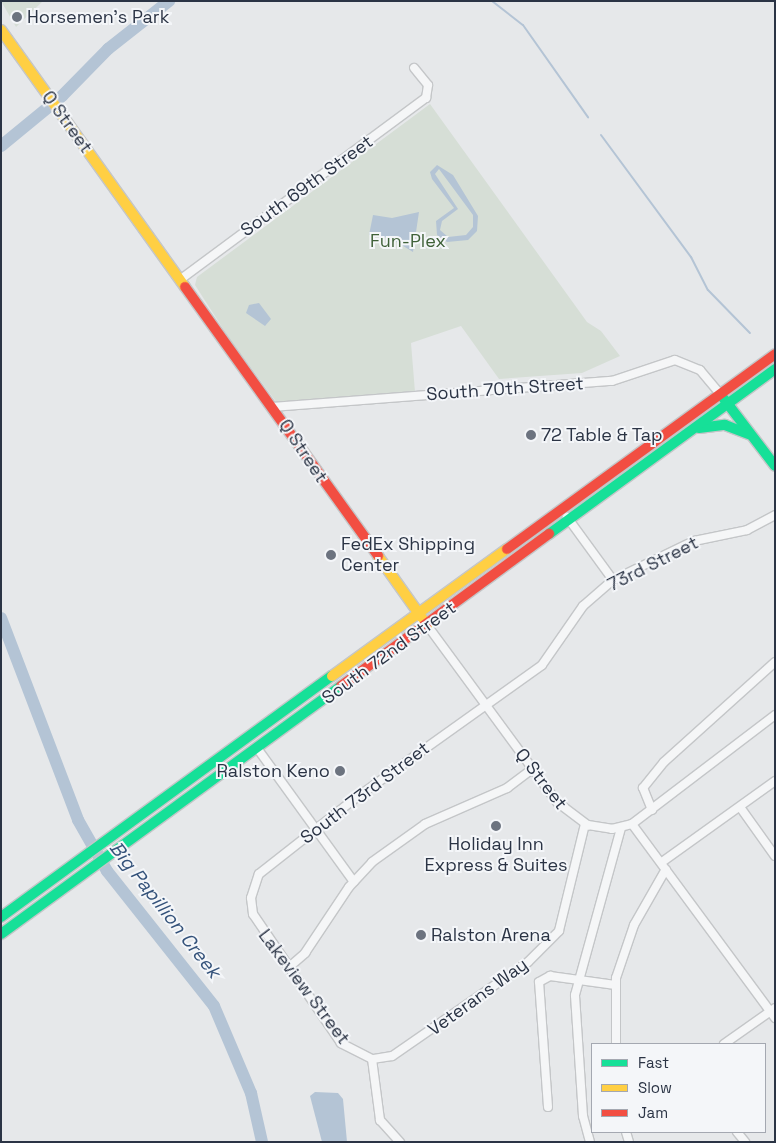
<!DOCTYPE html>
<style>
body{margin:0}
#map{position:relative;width:776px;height:1143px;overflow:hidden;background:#e6e8ea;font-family:"Space Grotesk",sans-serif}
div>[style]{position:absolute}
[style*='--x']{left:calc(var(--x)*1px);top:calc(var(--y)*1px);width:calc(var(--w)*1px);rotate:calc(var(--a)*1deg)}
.green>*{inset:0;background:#d6ded6}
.water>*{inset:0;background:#b4c4d5}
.stream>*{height:2px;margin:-1px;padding:0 1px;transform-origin:1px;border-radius:1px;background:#b4c4d5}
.river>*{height:12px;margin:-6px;padding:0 6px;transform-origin:6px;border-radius:6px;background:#b4c4d5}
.roads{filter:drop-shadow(1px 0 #c4c6c8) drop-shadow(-1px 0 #c4c6c8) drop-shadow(0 1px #c4c6c8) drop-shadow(0 -1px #c4c6c8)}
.street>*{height:8px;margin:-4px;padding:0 4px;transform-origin:4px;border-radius:4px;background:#f5f6f7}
.fast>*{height:10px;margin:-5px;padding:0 5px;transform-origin:5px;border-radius:5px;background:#16e098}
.slow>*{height:10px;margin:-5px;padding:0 5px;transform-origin:5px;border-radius:5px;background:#ffcf43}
.jam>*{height:10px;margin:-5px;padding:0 5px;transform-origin:5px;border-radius:5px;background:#f24e42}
.dots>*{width:14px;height:14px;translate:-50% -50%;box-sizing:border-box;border:2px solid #f4f6f9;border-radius:50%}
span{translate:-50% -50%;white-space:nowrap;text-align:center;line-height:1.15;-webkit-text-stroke:4px #f4f6f9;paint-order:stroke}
.poi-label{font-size:18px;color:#2b3445}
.left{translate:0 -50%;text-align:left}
.right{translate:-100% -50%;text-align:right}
.street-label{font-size:18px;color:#2b3445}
.park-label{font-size:18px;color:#3f6138}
.water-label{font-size:19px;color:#34527a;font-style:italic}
.frame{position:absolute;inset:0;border:2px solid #2b3445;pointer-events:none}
.legend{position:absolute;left:591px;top:1043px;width:175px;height:90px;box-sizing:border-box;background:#f4f6f9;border:1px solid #a4a8b1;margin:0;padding:6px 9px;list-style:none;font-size:15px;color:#2b3445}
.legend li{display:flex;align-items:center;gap:10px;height:25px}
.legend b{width:25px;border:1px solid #a4a8b1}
</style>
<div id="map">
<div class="green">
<div style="clip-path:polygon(1px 1px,43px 1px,16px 27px)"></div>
<div style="clip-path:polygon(430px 104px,587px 322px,601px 331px,620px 356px,582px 373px,499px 379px,461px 326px,411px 343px,415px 392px,277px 403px,229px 338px,195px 285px,197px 277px)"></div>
</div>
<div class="water">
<div style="clip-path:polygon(evenodd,437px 165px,453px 175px,478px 216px,477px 231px,468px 240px,447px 242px,437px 235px,436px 221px,454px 208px,432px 179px,430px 172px,437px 165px,439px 169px,473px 215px,473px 227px,466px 235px,448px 237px,440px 230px,442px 221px,458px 209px,435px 174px,439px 169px)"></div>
<div style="clip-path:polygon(419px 212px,413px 252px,390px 238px,369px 235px,373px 215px,392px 218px)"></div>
<div style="clip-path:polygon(259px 303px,271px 319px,265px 326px,246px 313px,249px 305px)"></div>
<div style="clip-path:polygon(315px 1092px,338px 1093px,343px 1099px,347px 1142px,322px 1142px,310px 1096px)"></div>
</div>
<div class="stream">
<div style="--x:492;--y:1;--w:39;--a:38"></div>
<div style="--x:523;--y:25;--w:113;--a:54.8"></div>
<div style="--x:601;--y:135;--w:152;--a:53.6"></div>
<div style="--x:691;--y:257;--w:37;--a:63"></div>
<div style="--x:708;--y:290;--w:60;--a:45.7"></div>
</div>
<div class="river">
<div style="--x:1;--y:146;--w:79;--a:-39.3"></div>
<div style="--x:62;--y:96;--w:66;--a:-45.6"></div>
<div style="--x:108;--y:49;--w:78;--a:-38.2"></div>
<div style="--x:1;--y:618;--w:216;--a:69.1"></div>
<div style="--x:78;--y:820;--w:59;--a:60.4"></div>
<div style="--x:107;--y:871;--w:172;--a:51.6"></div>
<div style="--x:214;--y:1006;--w:95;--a:67"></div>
<div style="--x:251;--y:1093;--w:50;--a:77.3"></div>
</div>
<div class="roads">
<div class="street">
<div style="--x:181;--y:279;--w:305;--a:-36.5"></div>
<div style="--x:426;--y:98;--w:13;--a:-81"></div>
<div style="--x:428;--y:85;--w:22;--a:-129"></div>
<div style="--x:272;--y:407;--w:341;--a:-4.4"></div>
<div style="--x:612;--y:381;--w:66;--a:-18.4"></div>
<div style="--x:675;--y:360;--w:27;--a:22"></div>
<div style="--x:700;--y:370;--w:31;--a:50"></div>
<div style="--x:567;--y:517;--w:78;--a:53.9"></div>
<div style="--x:427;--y:625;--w:220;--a:53.7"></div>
<div style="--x:557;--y:802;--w:39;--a:37"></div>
<div style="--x:588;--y:825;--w:24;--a:9"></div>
<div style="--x:612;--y:829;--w:21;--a:-14"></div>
<div style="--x:632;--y:824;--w:180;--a:-37.3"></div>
<div style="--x:257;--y:748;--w:165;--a:54.1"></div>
<div style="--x:740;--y:807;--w:60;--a:54.5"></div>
<div style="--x:652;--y:810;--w:24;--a:-112"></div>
<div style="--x:643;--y:788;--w:33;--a:-51"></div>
<div style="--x:664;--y:762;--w:149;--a:-42"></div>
<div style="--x:585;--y:824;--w:110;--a:103.7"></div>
<div style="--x:559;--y:931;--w:44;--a:135"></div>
<div style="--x:528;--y:962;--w:165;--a:145.3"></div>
<div style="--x:392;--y:1056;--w:20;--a:171"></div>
<div style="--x:372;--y:1059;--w:35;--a:-153"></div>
<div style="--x:341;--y:1043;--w:156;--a:-124.3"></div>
<div style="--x:253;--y:914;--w:16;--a:-97"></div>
<div style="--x:251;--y:898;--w:25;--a:-72"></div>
<div style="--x:259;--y:874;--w:120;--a:-38.2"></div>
<div style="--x:353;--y:800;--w:232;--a:-35.5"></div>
<div style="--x:542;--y:665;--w:72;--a:-55.2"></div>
<div style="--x:583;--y:606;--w:40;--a:-41"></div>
<div style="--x:613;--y:580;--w:90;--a:-25.7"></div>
<div style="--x:694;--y:541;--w:54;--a:-11.7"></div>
<div style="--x:747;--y:530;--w:32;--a:-28"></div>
<div style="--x:632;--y:824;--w:241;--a:53.6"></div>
<div style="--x:662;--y:862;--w:139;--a:-35.6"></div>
<div style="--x:288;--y:968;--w:23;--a:-41"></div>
<div style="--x:305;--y:953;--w:79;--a:-56.3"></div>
<div style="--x:349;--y:887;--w:34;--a:-47"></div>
<div style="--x:372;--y:862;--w:65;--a:-35.6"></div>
<div style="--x:425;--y:824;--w:90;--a:-23.7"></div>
<div style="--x:507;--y:788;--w:31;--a:-37"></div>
<div style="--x:616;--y:1044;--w:66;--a:-90"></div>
<div style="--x:616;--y:978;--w:56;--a:-71.2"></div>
<div style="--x:634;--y:925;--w:64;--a:-60.3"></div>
<div style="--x:724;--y:1044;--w:62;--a:-35.2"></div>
<div style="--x:372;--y:1059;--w:62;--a:82.5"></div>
<div style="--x:380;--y:1120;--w:30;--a:48"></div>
<div style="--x:548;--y:1107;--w:125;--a:-94.1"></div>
<div style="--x:539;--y:982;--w:13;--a:-29"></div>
<div style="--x:550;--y:976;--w:66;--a:7.9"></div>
<div style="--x:626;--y:1132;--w:10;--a:73"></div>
<div style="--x:737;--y:1132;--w:13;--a:51"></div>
<div style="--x:590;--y:1142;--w:27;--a:-105"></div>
<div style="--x:583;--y:1116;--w:121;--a:-93.8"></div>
<div style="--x:575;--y:995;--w:173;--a:-74.6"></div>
</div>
<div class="fast">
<div style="--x:724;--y:399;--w:84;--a:52.7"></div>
<div style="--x:699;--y:428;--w:26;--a:-7"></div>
<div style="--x:725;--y:425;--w:26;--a:21"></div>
<div style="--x:549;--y:534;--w:280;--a:-36.1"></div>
<div style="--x:1;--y:917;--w:409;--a:-36.1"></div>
<div style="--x:1;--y:934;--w:421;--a:-36.1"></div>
</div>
<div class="slow">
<div style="--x:1;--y:30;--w:316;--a:54.4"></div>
<div style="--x:378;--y:556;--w:85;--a:54.6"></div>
<div style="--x:332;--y:676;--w:216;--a:-36"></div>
</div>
<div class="jam">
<div style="--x:185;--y:287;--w:331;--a:54.3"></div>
<div style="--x:507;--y:549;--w:331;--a:-36"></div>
<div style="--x:341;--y:686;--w:258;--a:-36.2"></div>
</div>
</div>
<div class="dots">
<div style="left:17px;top:17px;background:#6c737f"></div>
<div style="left:531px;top:435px;background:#6c737f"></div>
<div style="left:331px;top:555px;background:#6c737f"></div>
<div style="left:340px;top:771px;background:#6c737f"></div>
<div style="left:496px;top:826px;background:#6c737f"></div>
<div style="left:421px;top:935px;background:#6c737f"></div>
</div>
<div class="poi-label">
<span class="left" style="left:27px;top:17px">Horsemen's Park</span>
<span class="left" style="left:541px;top:435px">72 Table &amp; Tap</span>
<span class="left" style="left:341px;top:555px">FedEx Shipping<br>Center</span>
<span class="right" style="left:330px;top:771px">Ralston Keno</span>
<span style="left:496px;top:855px">Holiday Inn<br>Express &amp; Suites</span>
<span class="left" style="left:431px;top:935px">Ralston Arena</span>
</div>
<div class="street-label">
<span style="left:67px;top:122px;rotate:54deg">Q Street</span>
<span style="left:307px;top:186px;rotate:-36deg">South 69th Street</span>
<span style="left:505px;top:389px;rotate:-4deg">South 70th Street</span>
<span style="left:303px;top:451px;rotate:56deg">Q Street</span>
<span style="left:653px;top:564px;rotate:-27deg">73rd Street</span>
<span style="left:389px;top:653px;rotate:-36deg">South 72nd Street</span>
<span style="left:541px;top:779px;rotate:52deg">Q Street</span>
<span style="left:365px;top:793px;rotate:-37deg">South 73rd Street</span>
<span style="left:304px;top:987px;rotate:53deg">Lakeview Street</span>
<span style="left:478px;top:997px;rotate:-36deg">Veterans Way</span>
</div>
<div class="park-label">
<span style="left:408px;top:241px">Fun-Plex</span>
</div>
<div class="water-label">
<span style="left:165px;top:910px;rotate:52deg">Big Papillion Creek</span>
</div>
<div class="frame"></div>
<ul class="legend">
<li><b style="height:6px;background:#16e098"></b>Fast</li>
<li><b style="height:6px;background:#ffcf43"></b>Slow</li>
<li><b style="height:6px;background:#f24e42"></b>Jam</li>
</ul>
</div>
